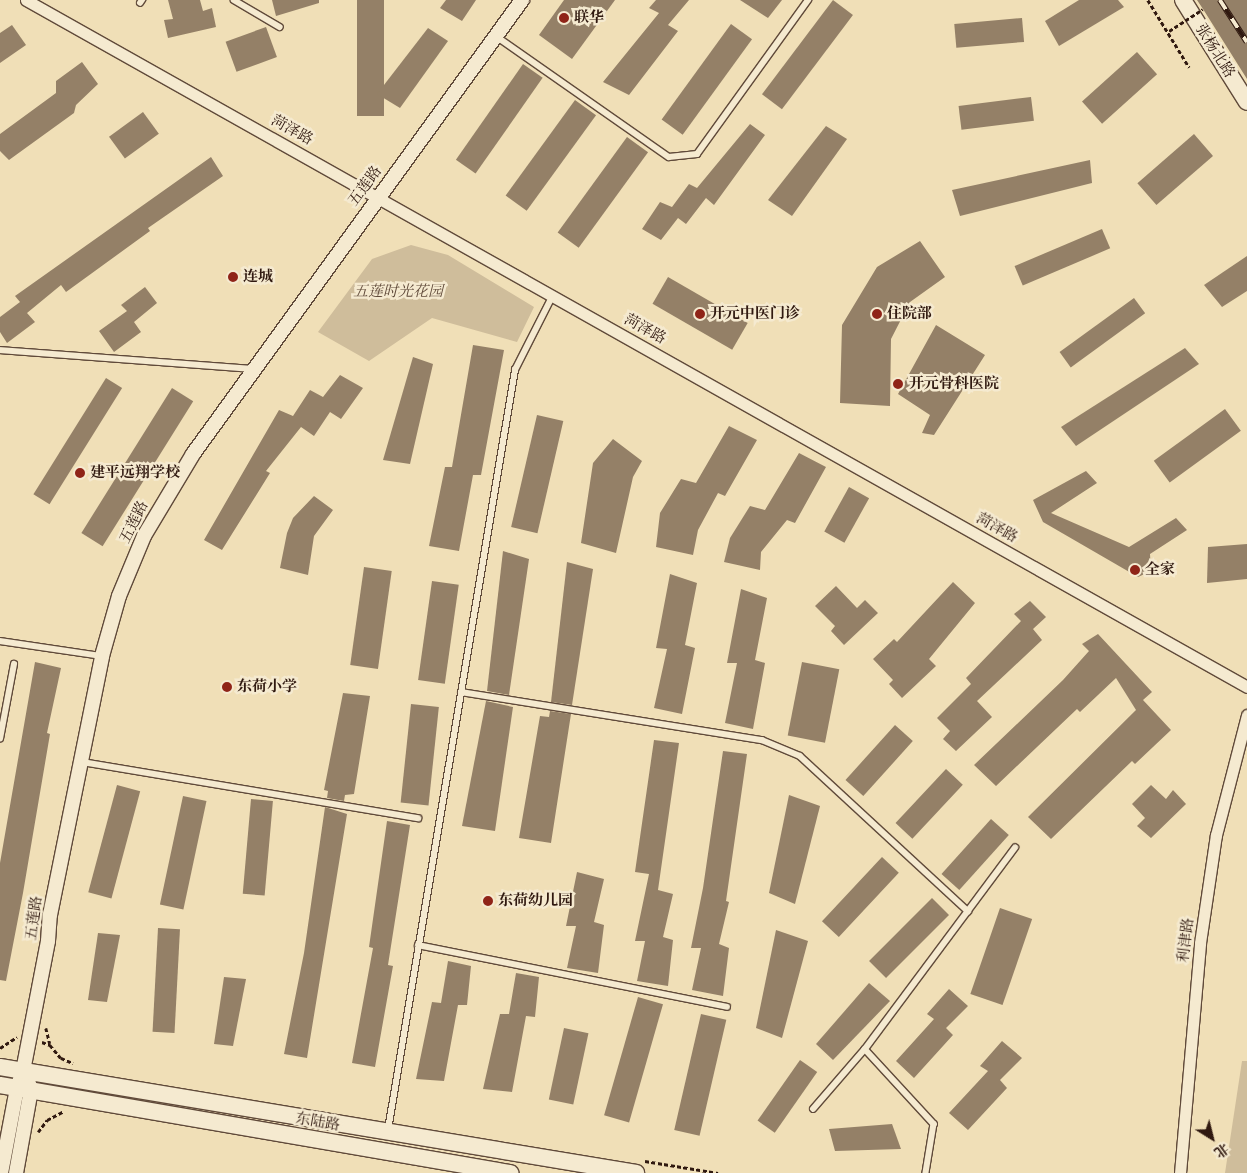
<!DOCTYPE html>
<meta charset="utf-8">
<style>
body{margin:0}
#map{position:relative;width:1247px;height:1173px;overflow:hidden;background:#f0dfb7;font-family:Alegreya,"Noto Serif SC",serif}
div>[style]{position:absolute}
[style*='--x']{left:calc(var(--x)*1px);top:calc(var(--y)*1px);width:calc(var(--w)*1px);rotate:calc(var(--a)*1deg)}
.green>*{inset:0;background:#cfbd9b}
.building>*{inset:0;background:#948067;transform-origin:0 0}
.path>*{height:2.5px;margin-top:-1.25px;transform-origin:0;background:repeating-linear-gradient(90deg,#301910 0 4px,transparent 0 6.5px)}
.roads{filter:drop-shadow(1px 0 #604a3a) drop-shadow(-1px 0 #604a3a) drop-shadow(0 1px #604a3a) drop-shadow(0 -1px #604a3a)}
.service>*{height:5.5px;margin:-2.75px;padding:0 2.75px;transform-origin:2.75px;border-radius:2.75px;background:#f5ead0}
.minor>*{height:11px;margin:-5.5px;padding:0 5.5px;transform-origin:5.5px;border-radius:5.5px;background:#f5ead0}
.tertiary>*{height:14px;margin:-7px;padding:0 7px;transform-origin:7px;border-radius:7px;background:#f5ead0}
.secondary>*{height:16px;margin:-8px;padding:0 8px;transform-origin:8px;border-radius:8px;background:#f5ead0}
.rail>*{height:5.5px;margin-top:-2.75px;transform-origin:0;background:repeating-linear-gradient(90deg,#f5ead0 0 11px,#301910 0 22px);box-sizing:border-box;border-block:1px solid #301910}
.path-bridge>*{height:2.5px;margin-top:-1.25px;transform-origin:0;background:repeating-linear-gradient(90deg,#301910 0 4px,transparent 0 6.5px)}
.dots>*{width:14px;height:14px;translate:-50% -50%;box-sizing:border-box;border:2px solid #f5ead0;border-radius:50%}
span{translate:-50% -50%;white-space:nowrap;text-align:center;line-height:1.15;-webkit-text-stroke:5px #f5ead0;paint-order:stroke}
.poi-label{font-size:15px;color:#301910;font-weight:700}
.left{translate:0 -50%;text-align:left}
.street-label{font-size:15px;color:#301910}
.park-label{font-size:15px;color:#604a3a;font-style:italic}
.north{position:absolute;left:1187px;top:1113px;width:50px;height:50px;-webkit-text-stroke:4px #f5ead0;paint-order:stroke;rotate:144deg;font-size:14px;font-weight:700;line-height:20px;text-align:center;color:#301910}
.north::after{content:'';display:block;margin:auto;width:18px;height:22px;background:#301910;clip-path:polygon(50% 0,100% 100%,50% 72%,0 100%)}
</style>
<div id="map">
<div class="green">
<div style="clip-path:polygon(411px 245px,448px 255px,534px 307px,517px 342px,432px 318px,369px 361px,318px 332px,372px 259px)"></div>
<div style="clip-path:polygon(1242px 1061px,1247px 1061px,1247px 1173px,1225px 1173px)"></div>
</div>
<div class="building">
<div style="clip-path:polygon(168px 0,200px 0,203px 11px,212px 8px,216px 27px,168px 38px,164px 20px,173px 19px)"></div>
<div style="clip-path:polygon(272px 0,319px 0,319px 3px,276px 16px)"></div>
<div style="left:357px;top:0;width:27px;height:116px"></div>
<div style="clip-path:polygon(446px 0,476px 0,462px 21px,440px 8px)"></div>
<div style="clip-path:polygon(564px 0,615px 0,572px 59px,539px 35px)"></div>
<div style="clip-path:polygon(656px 0,689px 0,668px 25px,678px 31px,629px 95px,603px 82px,659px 13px,649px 8px)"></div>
<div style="clip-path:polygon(740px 0,782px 0,768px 18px)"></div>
<div style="left:833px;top:0;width:25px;height:118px;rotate:37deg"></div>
<div style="clip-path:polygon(1079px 0,1118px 0,1124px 7px,1059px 46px,1045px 21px)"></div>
<div style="clip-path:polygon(1197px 0,1247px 0,1247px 79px,1203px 9px)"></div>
<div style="left:1022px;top:18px;width:24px;height:68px;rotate:85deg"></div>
<div style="left:731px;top:24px;width:26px;height:118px;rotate:36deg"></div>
<div style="clip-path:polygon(12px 25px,26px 45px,0 63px,0 33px)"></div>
<div style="left:266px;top:27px;width:32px;height:43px;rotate:70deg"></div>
<div style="clip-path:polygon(428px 28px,448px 41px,400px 108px,377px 94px)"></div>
<div style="left:1137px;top:52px;width:30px;height:74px;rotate:48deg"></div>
<div style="clip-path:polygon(82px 62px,98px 84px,76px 105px,74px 113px,9px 160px,0 151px,0 134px,56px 93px,56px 81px)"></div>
<div style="left:523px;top:64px;width:24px;height:117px;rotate:35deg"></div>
<div style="left:1031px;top:97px;width:24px;height:73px;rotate:83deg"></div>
<div style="left:575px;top:100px;width:26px;height:118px;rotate:36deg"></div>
<div style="left:143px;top:112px;width:27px;height:42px;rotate:54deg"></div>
<div style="clip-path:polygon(750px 124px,765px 135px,714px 205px,706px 198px,686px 224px,678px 218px,661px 240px,642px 229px,660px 202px,672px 207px,689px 184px,697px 188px)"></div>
<div style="clip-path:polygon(826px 126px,847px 139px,792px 216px,768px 200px)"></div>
<div style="left:1194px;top:134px;width:29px;height:75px;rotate:49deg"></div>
<div style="left:627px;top:137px;width:26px;height:118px;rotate:36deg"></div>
<div style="clip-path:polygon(211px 157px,223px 176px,148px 228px,150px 231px,66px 292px,61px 285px,27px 313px,35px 322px,7px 343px,0 332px,0 317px,20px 302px,15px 296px)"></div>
<div style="clip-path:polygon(1090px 160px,1092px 183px,960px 216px,952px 190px)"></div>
<div style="left:1102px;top:229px;width:21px;height:95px;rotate:67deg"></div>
<div style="clip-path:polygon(920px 241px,945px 277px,910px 302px,891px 339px,890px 406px,840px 403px,842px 325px,877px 267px)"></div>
<div style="clip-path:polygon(1247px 256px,1247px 291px,1222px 307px,1204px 285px)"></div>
<div style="left:668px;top:277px;width:92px;height:31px;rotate:30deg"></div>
<div style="clip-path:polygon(145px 287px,157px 303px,134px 322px,141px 332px,114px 352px,99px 331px,127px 311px,121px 305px)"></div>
<div style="left:1134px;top:298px;width:19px;height:92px;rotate:54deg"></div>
<div style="clip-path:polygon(936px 325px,985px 355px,934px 435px,922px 433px,930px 415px,898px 394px)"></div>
<div style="clip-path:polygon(473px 345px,504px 350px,481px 475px,473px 475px,459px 551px,429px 546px,445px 467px,452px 467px)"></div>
<div style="clip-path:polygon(1185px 348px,1199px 364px,1076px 446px,1061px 427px)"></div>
<div style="clip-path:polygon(413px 357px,433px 364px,410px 464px,383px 460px)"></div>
<div style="clip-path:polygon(340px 375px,363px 388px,341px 419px,330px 412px,314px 436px,301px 427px,266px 471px,270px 473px,222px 550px,204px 540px,279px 410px,293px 416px,310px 390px,323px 397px)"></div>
<div style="left:106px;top:378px;width:19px;height:137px;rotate:32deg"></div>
<div style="left:172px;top:388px;width:25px;height:171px;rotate:32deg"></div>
<div style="left:1225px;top:409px;width:27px;height:88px;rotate:54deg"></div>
<div style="left:537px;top:415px;width:27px;height:115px;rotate:13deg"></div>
<div style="clip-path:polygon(729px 426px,757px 440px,725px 496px,718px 493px,698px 530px,693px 555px,656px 547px,660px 513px,681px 479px,696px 483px)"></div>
<div style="clip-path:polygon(613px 439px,642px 461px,633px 477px,616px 553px,581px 543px,593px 463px)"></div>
<div style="clip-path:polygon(799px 453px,826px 467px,795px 523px,787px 520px,761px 552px,760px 570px,724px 562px,730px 538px,750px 506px,765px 510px)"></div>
<div style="clip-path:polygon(1086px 471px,1097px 483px,1051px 513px,1129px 547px,1176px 518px,1187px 530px,1150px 554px,1151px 571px,1138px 577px,1043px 522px,1033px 500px)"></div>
<div style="left:849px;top:487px;width:23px;height:51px;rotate:29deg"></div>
<div style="clip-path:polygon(314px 496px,333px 510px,314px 536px,308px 575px,280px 568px,287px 533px,293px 518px)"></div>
<div style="clip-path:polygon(1247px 544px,1247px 579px,1207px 583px,1208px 547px)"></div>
<div style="clip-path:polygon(503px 551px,529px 559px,509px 695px,487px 691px)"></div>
<div style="clip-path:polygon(567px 562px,593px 569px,572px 705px,551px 702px)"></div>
<div style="left:364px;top:567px;width:28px;height:99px;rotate:8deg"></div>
<div style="clip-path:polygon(670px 574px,697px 583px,685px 645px,695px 648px,682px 714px,654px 708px,667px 649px,656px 648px)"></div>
<div style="left:432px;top:581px;width:27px;height:100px;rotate:8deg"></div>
<div style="clip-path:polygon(953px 582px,975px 603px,929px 659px,936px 666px,902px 698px,889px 684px,893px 680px,873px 659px,894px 639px,897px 642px)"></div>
<div style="clip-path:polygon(836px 586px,857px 608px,865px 600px,878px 613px,844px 645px,831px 631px,835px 626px,815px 606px)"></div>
<div style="clip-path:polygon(741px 589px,767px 598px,755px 660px,765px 663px,753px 729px,725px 723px,737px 663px,727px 663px)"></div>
<div style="clip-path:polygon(1030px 601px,1046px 617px,1033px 629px,1042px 640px,977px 701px,992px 717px,956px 751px,943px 739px,950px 731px,937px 718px,971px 684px,966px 678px,1021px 621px,1014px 614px)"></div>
<div style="clip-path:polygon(1098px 634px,1152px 692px,1143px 700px,1171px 730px,1135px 764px,1132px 761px,1051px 839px,1028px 817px,1136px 710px,1116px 678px,1080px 712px,1077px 709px,996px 786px,974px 765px,1063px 680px,1089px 651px,1082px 644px)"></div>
<div style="clip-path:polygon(35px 662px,61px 668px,47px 733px,50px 734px,23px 893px,6px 981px,0 980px,0 863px)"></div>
<div style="left:802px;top:662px;width:38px;height:75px;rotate:11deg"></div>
<div style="clip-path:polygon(343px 693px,370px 696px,354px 794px,345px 795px,344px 801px,327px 798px,328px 791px,324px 790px)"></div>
<div style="clip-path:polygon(486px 701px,513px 707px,495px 831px,462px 826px)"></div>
<div style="left:411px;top:704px;width:28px;height:99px;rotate:6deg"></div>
<div style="clip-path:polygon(550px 711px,571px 714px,551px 843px,519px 838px,540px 716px,549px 717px)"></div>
<div style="left:895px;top:725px;width:24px;height:74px;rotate:42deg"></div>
<div style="clip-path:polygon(654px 740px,679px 743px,658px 890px,673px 894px,663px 937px,673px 940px,668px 986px,637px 981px,645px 941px,635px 941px,649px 874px,635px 872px)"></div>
<div style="clip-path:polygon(723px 751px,747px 754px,726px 901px,729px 902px,719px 944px,729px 948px,723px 996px,692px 990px,701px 948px,691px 948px,703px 888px)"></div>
<div style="left:946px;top:769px;width:23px;height:74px;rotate:43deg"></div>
<div style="left:117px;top:785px;width:24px;height:111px;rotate:15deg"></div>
<div style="clip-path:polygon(1151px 785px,1166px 799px,1173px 790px,1186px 804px,1151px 838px,1137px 826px,1145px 818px,1132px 804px)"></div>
<div style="clip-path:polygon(789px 795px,820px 806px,795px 904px,769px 893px)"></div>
<div style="left:183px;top:796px;width:24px;height:111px;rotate:12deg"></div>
<div style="left:251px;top:799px;width:22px;height:95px;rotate:5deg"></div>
<div style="clip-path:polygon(325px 807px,347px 814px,307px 1058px,284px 1054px,304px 953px)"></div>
<div style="left:991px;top:819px;width:24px;height:74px;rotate:42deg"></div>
<div style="clip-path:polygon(387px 821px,410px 825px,388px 965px,393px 966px,375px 1067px,352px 1063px,373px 948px,369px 947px)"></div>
<div style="left:882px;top:857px;width:23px;height:88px;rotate:43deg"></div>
<div style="clip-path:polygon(577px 872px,604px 879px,594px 922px,604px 925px,598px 973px,567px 968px,576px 926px,566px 926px)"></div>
<div style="left:932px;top:898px;width:24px;height:89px;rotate:45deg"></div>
<div style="left:1000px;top:908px;width:34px;height:91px;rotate:19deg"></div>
<div style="left:158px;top:928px;width:22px;height:104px;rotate:3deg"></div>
<div style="clip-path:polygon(776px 930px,808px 941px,782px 1038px,756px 1028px)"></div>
<div style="clip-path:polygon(98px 933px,120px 935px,107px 1002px,88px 1000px)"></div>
<div style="clip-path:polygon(448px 961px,471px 966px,467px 1005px,458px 1005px,444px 1081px,416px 1079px,432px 1002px,441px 1003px)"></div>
<div style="clip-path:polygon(516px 973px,539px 977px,535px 1017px,526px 1016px,512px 1092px,483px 1089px,500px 1014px,509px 1014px)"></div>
<div style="clip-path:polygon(224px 977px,246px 979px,233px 1046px,214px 1044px)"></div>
<div style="clip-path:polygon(869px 983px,890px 1001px,833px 1060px,816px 1044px)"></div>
<div style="clip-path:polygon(949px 989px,968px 1006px,946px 1028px,953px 1035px,914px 1078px,896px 1061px,934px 1019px,927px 1014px)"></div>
<div style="left:638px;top:997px;width:26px;height:123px;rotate:16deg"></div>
<div style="left:701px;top:1014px;width:26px;height:119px;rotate:13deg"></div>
<div style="left:564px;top:1028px;width:25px;height:73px;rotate:12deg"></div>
<div style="clip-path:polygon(1002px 1041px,1022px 1058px,1000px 1080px,1007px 1088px,968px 1130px,949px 1113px,988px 1071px,980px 1066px)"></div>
<div style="left:800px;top:1060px;width:21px;height:74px;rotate:35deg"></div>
<div style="clip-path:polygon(892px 1124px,901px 1149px,835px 1151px,829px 1129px)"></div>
</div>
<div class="path">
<div style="--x:1148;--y:0;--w:79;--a:58.5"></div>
<div style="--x:46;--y:1028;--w:16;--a:76"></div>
<div style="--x:42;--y:1042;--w:9;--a:21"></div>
<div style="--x:50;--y:1045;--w:17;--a:50"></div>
<div style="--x:61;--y:1058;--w:13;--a:23"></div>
<div style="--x:0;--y:1048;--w:20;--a:-33"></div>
<div style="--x:38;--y:1132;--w:15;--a:-53"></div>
<div style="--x:47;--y:1120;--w:19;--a:-28"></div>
<div style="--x:645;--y:1161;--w:74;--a:9.3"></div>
</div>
<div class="roads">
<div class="service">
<div style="--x:234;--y:0;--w:53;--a:30.4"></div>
<div style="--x:140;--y:3;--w:4;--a:-56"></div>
<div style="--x:496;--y:36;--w:211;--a:35"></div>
<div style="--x:669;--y:157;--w:28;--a:-6"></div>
<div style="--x:697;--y:154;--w:190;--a:-54.2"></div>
<div style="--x:0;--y:350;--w:254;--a:4.3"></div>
<div style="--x:0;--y:641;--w:103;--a:8.4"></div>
<div style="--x:461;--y:692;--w:305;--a:9.1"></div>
<div style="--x:762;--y:740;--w:41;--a:22.8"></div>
<div style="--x:800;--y:756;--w:229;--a:42.7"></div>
<div style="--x:0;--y:739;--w:76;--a:-79.4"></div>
<div style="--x:82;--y:762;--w:341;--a:9.5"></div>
<div style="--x:418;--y:945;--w:315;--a:11.3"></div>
<div style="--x:865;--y:1049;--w:102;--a:47.4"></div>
<div style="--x:934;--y:1124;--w:50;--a:99.3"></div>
<div style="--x:813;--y:1109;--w:79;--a:-49.1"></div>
<div style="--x:865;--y:1049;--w:251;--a:-53.3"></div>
<div style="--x:388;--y:1130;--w:771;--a:-80.51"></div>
<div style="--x:515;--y:370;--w:84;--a:-63.1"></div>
</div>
<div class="minor">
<div style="--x:26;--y:0;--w:1401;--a:29.36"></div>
<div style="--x:1180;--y:1173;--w:231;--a:-85"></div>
<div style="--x:1200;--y:943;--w:109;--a:-81.6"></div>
<div style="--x:1216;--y:835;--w:124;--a:-75.5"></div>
</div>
<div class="tertiary">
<div style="--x:1;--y:1173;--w:86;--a:-79.3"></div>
<div style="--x:17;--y:1088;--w:18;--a:-71"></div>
<div style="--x:23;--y:1071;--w:132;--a:-79.1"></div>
<div style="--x:48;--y:941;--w:26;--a:-86"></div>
<div style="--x:50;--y:915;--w:264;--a:-78.6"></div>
<div style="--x:102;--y:656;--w:62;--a:-74.2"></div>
<div style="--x:119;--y:596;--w:65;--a:-67.4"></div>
<div style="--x:144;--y:536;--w:96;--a:-59.1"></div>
<div style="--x:193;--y:454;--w:561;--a:-54.07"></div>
<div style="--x:16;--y:1173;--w:84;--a:-79.8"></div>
<div style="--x:31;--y:1090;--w:9;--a:-108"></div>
</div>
<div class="secondary">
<div style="--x:1183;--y:0;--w:120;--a:57.9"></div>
<div style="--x:0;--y:1067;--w:645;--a:9.46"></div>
<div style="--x:0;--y:1085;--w:518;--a:9.79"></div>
</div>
</div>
<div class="rail">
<div style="--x:1220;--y:0;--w:50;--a:57.3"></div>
</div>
<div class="path-bridge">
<div style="--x:1169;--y:31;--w:40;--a:-32.9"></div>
</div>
<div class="dots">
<div style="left:564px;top:18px;background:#8f2418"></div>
<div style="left:233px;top:277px;background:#8f2418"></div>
<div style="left:700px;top:314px;background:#8f2418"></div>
<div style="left:877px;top:314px;background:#8f2418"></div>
<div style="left:898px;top:384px;background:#8f2418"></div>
<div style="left:80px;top:473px;background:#8f2418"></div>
<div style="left:1135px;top:570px;background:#8f2418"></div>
<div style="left:227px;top:687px;background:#8f2418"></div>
<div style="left:488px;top:901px;background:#8f2418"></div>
</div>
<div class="poi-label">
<span class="left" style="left:574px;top:18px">联华</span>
<span class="left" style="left:243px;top:277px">连城</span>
<span class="left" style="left:710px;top:314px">开元中医门诊</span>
<span class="left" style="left:887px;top:314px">住院部</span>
<span class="left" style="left:909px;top:384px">开元骨科医院</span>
<span class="left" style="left:90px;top:473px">建平远翔学校</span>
<span class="left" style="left:1145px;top:570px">全家</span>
<span class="left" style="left:237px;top:687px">东荷小学</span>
<span class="left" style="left:498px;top:901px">东荷幼儿园</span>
</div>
<div class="street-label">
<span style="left:1215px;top:51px;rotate:58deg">张杨北路</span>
<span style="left:292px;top:130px;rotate:29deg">菏泽路</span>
<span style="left:365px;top:186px;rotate:-54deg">五莲路</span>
<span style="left:645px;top:329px;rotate:29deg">菏泽路</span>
<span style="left:134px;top:522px;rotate:-64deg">五莲路</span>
<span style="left:997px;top:528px;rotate:29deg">菏泽路</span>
<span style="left:34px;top:918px;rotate:-82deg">五莲路</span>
<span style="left:1186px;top:940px;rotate:-83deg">利津路</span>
<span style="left:318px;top:1122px;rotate:10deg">东陆路</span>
</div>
<div class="park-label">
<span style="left:398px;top:292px">五莲时光花园</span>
</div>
<div class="north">北</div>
</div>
